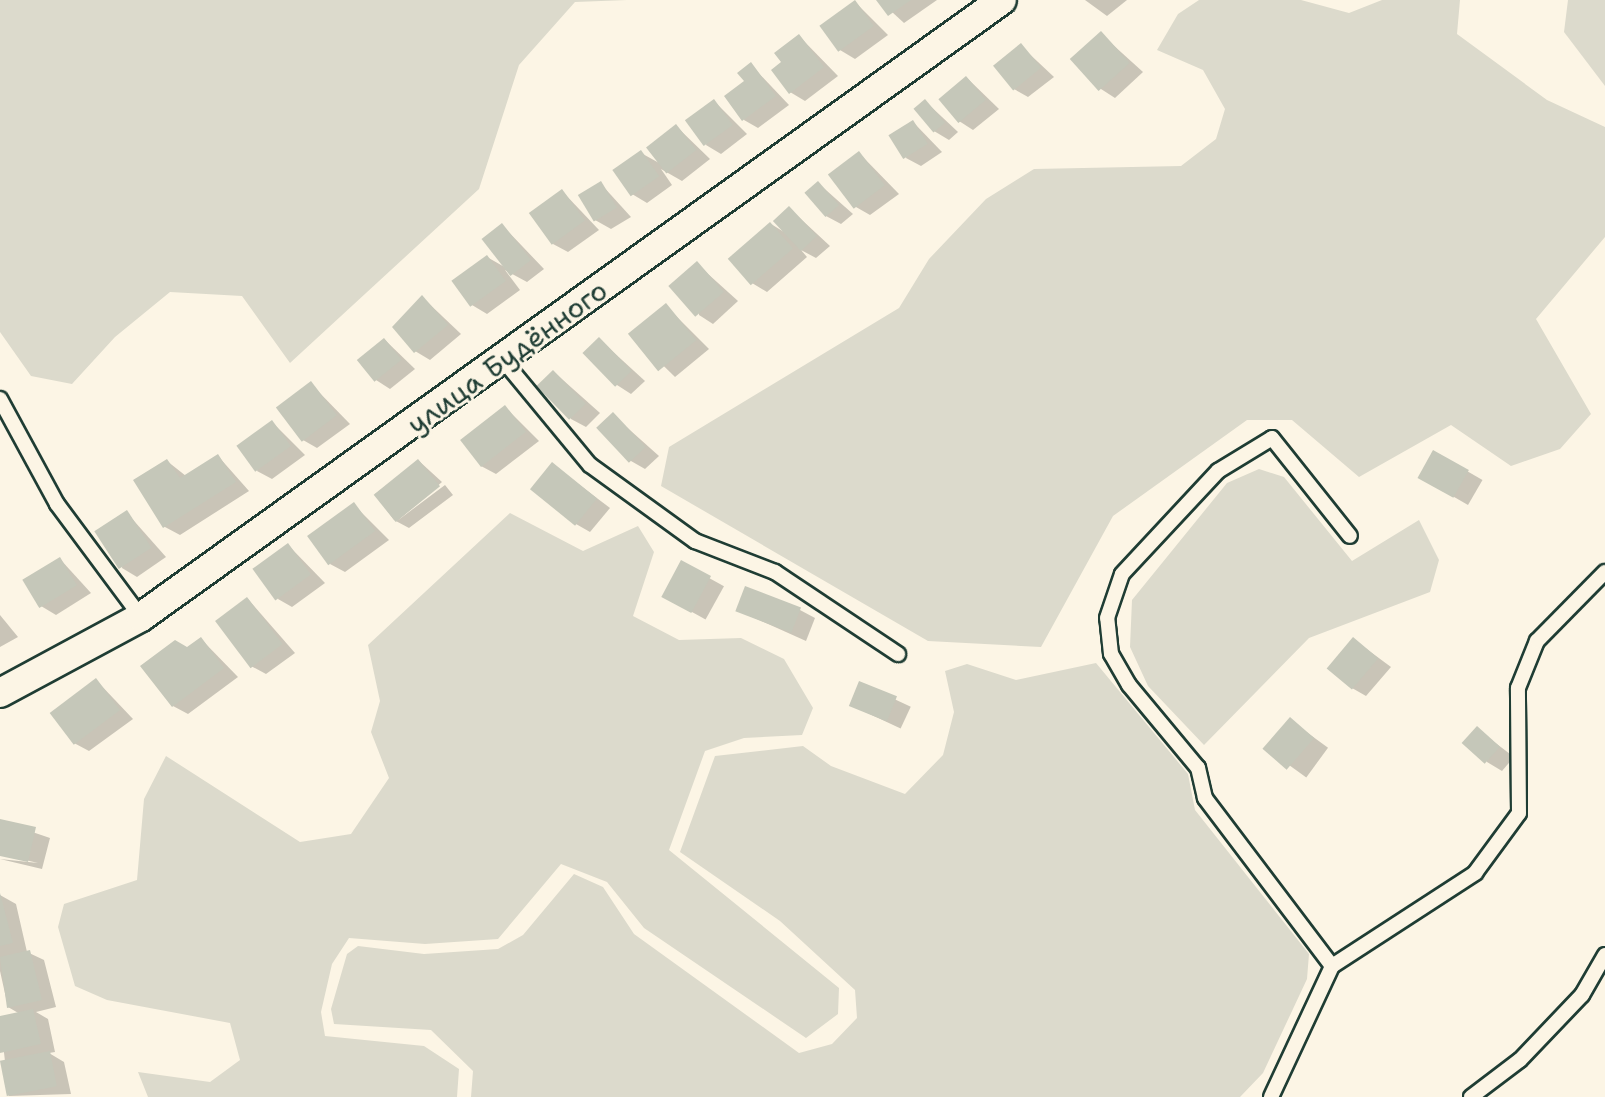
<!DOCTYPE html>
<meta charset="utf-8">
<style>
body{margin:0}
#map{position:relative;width:1605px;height:1097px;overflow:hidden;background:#fcf5e5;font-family:"Shantell Sans",sans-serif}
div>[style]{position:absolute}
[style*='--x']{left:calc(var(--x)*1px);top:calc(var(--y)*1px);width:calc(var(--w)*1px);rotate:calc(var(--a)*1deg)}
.green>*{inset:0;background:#dcdacc}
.shadow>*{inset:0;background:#0003;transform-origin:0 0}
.building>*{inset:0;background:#c5c7b9;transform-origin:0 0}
.roads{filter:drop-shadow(2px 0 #1f3d34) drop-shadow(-2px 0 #1f3d34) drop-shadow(0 2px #1f3d34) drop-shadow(0 -2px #1f3d34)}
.lane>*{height:14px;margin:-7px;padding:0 7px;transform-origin:7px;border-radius:7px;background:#fcf5e5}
.street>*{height:28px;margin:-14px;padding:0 14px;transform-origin:14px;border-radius:14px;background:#fcf5e5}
span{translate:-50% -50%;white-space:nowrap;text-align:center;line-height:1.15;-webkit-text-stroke:6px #fcf5e5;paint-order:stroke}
.street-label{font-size:28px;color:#1f3d34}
</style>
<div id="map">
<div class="green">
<div style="clip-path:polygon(0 0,627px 0,575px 2px,519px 65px,479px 189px,290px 363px,242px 296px,170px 292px,115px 337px,72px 384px,31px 376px,0 332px)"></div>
<div style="clip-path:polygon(1199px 0,1301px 0,1349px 13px,1382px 0,1460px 0,1457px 34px,1547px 100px,1605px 127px,1605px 237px,1536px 319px,1591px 414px,1560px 449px,1511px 466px,1451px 425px,1359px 477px,1292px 420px,1247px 420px,1113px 516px,1041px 647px,928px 641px,661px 486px,669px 447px,899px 308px,929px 259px,986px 199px,1034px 169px,1181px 166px,1216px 139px,1225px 109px,1203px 70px,1157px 50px,1178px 14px)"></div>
<div style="clip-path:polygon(1568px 0,1605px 0,1605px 86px,1564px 32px)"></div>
<div style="clip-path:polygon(1259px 469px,1284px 477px,1352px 561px,1419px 520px,1439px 560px,1430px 592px,1309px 638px,1204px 745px,1148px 686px,1130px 647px,1132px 600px,1227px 483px)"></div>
<div style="clip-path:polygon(510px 513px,583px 551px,638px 526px,654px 552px,633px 616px,679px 640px,741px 638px,784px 659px,813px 708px,802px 735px,744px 738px,705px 751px,669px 850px,839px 988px,838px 1014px,806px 1038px,644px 928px,607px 882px,561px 864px,498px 939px,425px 944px,349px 938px,332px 964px,321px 1012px,325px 1036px,424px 1046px,459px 1069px,457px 1097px,148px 1097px,138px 1072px,210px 1082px,240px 1060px,230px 1023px,107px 1000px,75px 986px,58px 927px,64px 904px,137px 880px,144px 799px,166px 756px,300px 842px,351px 834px,389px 778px,371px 732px,380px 701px,368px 645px)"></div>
<div style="clip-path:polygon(1096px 663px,1188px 774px,1195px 810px,1309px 954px,1307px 979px,1263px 1073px,1240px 1097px,471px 1097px,473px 1071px,431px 1030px,334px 1024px,331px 1009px,347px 954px,358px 946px,424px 954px,498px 949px,523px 935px,574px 874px,603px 887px,634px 934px,799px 1053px,832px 1044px,857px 1018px,855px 990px,780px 921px,680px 852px,715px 756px,803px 746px,831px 766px,905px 794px,943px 755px,954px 712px,945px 671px,967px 664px,1016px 680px)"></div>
</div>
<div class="shadow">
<div style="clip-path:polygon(879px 0,937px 0,904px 23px)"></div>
<div style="clip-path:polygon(1085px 0,1127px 0,1107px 16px)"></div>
<div style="clip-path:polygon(855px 2px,888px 35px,855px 59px,840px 50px)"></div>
<div style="clip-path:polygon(1101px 34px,1143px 72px,1115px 98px,1101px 89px)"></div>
<div style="clip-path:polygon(799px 36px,838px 76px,805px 101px,790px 92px,784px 62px)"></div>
<div style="clip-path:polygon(1021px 46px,1054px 77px,1028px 97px,1014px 89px)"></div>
<div style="clip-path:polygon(751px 65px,789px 105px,758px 128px,744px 120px)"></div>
<div style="clip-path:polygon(967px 78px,999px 109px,973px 130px,959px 121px)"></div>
<div style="clip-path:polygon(714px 101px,747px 134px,721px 154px,706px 145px)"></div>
<div style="clip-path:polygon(925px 101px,958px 132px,949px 140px,934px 131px)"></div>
<div style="clip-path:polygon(913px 122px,942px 152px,921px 166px,906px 158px)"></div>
<div style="clip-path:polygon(677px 127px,710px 159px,682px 181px,661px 169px,672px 185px,647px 203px,632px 194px,641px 153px,661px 164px)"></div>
<div style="clip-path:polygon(859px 153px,899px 194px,870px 215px,856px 207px)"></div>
<div style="clip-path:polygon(818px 183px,853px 214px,841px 224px,826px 216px)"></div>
<div style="clip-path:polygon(601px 184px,631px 217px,611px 229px,595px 220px)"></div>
<div style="clip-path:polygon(562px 191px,599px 230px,568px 252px,553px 244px)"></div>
<div style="clip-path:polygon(789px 208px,830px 246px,816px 258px,801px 250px,807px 257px,767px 292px,752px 283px,771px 224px,784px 232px)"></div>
<div style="clip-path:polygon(502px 225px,544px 269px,527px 282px,505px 270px,520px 290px,487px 314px,472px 305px,487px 257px,508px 269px)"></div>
<div style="clip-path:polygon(697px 264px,738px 301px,713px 324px,699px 315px)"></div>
<div style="clip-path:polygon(422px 297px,461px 334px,430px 360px,415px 351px)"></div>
<div style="clip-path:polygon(666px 306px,709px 349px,675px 377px,631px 334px)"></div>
<div style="clip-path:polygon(599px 339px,645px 381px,631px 394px,617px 385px)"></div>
<div style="clip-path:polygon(385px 340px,415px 369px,390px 389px,376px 380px)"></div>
<div style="clip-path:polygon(554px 372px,600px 413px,586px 427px,571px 419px)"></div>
<div style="clip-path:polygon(311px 384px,350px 424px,317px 448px,303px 440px)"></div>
<div style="clip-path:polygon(505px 407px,539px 441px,496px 474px,481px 466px)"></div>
<div style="clip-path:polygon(613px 415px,659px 456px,645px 469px,631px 461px)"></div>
<div style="clip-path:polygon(272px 422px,305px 455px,272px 479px,257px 471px)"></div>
<div style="left:1434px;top:452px;width:56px;height:29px;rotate:30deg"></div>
<div style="clip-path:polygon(218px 456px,249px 491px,180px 535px,165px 527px,136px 481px,167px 461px,186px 476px)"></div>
<div style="clip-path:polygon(419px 461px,442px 482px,397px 521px,445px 485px,453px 495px,409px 528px,394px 520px,375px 494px)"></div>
<div style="clip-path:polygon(552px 464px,610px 508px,590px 532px,576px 524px)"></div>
<div style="clip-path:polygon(354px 505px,389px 540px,345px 572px,330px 564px)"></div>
<div style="clip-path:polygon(127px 513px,166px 557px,137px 577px,122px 568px)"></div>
<div style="clip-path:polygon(289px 546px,325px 583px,292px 607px,278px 599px)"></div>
<div style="clip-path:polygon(60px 559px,91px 593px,56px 615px,41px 606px)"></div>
<div style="left:682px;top:563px;width:48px;height:38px;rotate:29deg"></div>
<div style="clip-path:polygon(248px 599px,295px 653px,266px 674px,251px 666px)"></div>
<div style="clip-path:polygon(737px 610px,800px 610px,815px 618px,806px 641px)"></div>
<div style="clip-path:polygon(0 615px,18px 637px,0 647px)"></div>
<div style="clip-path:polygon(201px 639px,238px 677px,188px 714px,173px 706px,187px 649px)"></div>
<div style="clip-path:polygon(1353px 639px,1391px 667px,1366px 696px,1352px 688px)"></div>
<div style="clip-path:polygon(96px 680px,133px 719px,89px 751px,74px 743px)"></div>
<div style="left:860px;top:683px;width:56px;height:24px;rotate:25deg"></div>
<div style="left:1290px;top:720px;width:47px;height:37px;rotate:36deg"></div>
<div style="clip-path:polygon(1477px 729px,1514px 757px,1502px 771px,1487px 762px)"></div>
<div style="clip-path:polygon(0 821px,50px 838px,42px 869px,0 859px,38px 863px,0 854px)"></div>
<div style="clip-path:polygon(0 895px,16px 904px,27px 952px,44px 960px,56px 1007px,36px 1012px,48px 1019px,55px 1052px,49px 1053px,64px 1062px,71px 1094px,9px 1096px,0 1018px,20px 1014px,8px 1007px,0 971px)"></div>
</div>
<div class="building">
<div style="left:855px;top:0;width:32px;height:44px;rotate:54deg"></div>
<div style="clip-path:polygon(876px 0,911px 0,888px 16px)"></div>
<div style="left:1101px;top:31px;width:43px;height:42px;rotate:48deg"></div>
<div style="clip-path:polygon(799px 34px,824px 67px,789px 94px,771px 70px,781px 62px,774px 53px)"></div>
<div style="left:1021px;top:43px;width:32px;height:36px;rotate:51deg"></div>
<div style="clip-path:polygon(751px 62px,776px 96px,742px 121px,724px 96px,744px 81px,737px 73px)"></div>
<div style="left:966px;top:76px;width:31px;height:36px;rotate:50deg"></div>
<div style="left:714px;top:99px;width:32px;height:36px;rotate:54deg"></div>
<div style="left:925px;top:99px;width:31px;height:15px;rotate:50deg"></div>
<div style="left:913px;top:120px;width:28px;height:29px;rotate:58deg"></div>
<div style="left:676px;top:124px;width:33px;height:38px;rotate:52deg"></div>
<div style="left:641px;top:150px;width:32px;height:35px;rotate:55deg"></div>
<div style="left:859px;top:151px;width:43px;height:39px;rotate:53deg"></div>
<div style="left:601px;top:181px;width:31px;height:27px;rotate:59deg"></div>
<div style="left:818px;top:181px;width:32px;height:18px;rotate:49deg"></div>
<div style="left:562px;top:189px;width:39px;height:41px;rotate:54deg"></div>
<div style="left:789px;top:206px;width:41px;height:22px;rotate:47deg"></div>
<div style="left:770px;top:222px;width:35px;height:56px;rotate:49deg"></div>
<div style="left:502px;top:223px;width:47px;height:26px;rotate:52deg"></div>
<div style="left:487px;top:255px;width:32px;height:44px;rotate:54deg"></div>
<div style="left:697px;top:261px;width:41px;height:38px;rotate:49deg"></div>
<div style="clip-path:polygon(422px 295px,448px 325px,414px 353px,392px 327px)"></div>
<div style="left:666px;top:303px;width:48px;height:49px;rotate:51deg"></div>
<div style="left:599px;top:337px;width:47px;height:23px;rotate:46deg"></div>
<div style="left:384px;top:338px;width:28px;height:35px;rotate:51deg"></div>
<div style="left:553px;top:370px;width:47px;height:23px;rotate:46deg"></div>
<div style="left:311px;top:381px;width:43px;height:44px;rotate:53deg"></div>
<div style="left:505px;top:405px;width:34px;height:57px;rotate:52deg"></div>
<div style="left:613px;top:412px;width:48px;height:23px;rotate:47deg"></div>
<div style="left:272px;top:420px;width:32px;height:44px;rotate:54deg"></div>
<div style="left:1433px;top:450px;width:41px;height:32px;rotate:29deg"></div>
<div style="clip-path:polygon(218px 454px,236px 482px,163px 528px,133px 480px,167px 459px,180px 478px)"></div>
<div style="left:418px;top:459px;width:35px;height:57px;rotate:51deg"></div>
<div style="left:552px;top:462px;width:58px;height:35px;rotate:39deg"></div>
<div style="left:354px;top:502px;width:36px;height:58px;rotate:54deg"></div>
<div style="left:127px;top:510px;width:45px;height:39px;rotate:57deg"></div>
<div style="left:288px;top:543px;width:39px;height:44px;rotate:54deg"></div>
<div style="left:60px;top:557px;width:33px;height:44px;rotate:59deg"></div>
<div style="left:681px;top:560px;width:34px;height:42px;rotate:28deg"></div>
<div style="left:745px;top:586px;width:60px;height:27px;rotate:21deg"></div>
<div style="left:247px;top:597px;width:59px;height:40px;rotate:53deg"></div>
<div style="clip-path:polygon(201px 637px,224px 668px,172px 707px,140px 666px,175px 640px,187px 647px)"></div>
<div style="left:1353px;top:637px;width:33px;height:41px;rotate:40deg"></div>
<div style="left:96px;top:678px;width:40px;height:58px;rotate:53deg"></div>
<div style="left:859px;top:681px;width:41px;height:27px;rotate:22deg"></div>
<div style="left:1290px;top:717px;width:32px;height:42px;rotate:41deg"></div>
<div style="left:1477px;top:726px;width:31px;height:23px;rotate:42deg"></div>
<div style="clip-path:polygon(0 819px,36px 827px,28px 862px,0 856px)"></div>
<div style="clip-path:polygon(0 893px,13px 943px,0 946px)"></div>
<div style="clip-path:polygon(30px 950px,42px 1000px,7px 1008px,0 957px)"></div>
<div style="clip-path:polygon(33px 1009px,41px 1044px,0 1053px,0 1016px)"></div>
<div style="left:50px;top:1051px;width:36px;height:51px;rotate:79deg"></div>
</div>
<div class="roads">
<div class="lane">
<div style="--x:503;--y:360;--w:136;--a:50.4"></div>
<div style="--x:590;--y:465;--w:130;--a:35.9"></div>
<div style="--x:695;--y:541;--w:86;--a:21.2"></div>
<div style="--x:775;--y:572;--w:148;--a:33.7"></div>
<div style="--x:0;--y:399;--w:119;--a:61.5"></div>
<div style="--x:57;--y:504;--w:141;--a:53.4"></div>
<div style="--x:1332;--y:966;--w:211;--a:-127.1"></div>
<div style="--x:1205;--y:798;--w:31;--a:-103"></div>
<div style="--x:1198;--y:768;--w:108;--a:-129.7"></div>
<div style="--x:1129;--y:685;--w:36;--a:-120"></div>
<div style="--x:1111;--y:654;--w:36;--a:-96"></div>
<div style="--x:1107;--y:618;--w:46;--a:-71.2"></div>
<div style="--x:1122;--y:574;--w:141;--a:-47"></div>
<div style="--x:1218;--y:471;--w:63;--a:-31.4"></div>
<div style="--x:1272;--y:438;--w:125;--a:51.5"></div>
<div style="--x:1271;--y:1097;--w:145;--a:-65"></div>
<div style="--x:1332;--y:966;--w:171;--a:-33"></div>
<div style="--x:1475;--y:873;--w:74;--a:-53.7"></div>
<div style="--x:1519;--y:813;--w:125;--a:-90.5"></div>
<div style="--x:1518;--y:688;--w:51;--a:-68"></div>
<div style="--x:1537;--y:641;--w:97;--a:-45.4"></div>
<div style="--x:1471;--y:1097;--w:61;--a:-37.1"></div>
<div style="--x:1520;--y:1060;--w:90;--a:-46.4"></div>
<div style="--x:1582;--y:995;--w:46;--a:-60.1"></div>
</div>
<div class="street">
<div style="--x:0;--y:693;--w:160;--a:-28.3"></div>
<div style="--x:141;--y:617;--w:1059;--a:-35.63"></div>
</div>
</div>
<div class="street-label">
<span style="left:507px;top:357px;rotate:-36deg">улица Будённого</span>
</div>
</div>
